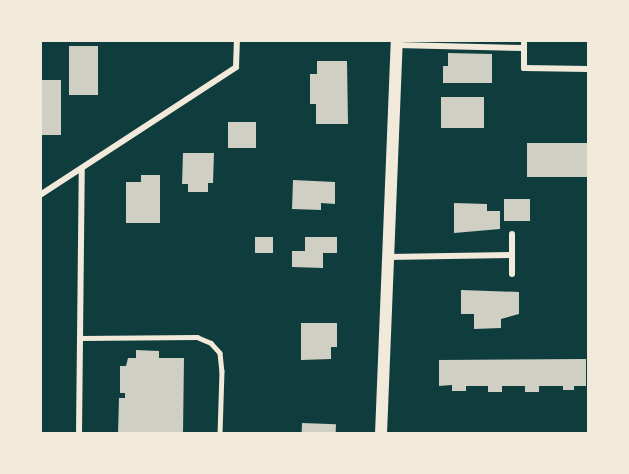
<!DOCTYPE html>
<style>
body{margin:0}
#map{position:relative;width:629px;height:474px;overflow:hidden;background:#0f3d3e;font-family:Spectral,serif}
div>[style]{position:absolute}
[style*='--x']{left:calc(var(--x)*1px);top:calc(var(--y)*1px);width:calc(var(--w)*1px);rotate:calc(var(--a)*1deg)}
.building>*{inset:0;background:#cfcfc3;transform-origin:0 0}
.service>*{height:4.5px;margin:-2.25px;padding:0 2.25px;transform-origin:2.25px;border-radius:2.25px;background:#f1e9da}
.minor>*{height:6px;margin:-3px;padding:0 3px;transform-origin:3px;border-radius:3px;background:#f1e9da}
.secondary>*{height:12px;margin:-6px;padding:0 6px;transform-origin:6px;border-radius:6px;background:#f1e9da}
span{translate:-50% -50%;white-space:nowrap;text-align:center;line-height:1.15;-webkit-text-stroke:4.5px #f1e9da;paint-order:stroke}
.frame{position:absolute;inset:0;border:42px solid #f1e9da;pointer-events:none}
</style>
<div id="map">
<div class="building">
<div style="left:69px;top:46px;width:29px;height:49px"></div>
<div style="clip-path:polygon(448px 53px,492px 54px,492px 83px,443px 83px,443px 66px,448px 66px)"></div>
<div style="clip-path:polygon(317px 61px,347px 61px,348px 124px,316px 124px,316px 104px,310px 104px,310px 74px,317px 74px)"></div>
<div style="left:40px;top:80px;width:21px;height:55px"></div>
<div style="left:441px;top:97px;width:43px;height:31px"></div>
<div style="left:228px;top:122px;width:28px;height:26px"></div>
<div style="left:527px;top:143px;width:61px;height:34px"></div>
<div style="clip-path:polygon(183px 153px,214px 153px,213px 183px,208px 183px,208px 192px,188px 192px,188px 184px,182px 184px)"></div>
<div style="clip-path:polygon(141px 175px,160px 175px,160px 223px,126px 223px,126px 182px,141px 182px)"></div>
<div style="clip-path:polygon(293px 180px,335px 182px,335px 204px,321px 203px,321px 210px,292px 209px)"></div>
<div style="left:504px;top:199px;width:26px;height:22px"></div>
<div style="clip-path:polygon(454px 203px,487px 204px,487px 211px,500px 211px,500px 229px,454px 233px)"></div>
<div style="left:255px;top:237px;width:18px;height:16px"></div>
<div style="clip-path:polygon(305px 237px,337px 237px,337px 253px,323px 253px,323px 268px,292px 267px,292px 251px,305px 251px)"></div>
<div style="clip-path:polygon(461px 290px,519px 292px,519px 314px,501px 319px,501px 328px,474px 329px,474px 314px,461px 314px)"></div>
<div style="clip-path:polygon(301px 323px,337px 323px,337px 347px,331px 347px,331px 359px,301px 360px)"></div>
<div style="clip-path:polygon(136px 350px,159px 351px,159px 358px,184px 358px,183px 434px,118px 434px,119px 398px,125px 398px,125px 393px,120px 393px,120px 366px,126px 366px,128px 358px,136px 358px)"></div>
<div style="clip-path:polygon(586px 359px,586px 386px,574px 386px,574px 390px,563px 390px,563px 386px,539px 386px,539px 392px,525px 392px,525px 386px,502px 386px,502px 392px,488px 392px,488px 386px,466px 386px,466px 391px,452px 391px,452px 385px,439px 386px,439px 360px)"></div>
<div style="left:302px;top:423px;width:34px;height:11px;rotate:2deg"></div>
</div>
<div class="service">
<div style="--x:80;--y:338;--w:117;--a:-0.5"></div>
<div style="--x:197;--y:337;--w:15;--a:23"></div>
<div style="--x:211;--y:343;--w:13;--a:48"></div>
<div style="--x:220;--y:353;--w:18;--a:84"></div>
<div style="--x:222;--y:371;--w:63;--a:91.8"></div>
</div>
<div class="minor">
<div style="--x:524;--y:40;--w:28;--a:90"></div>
<div style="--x:524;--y:68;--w:64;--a:0.9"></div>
<div style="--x:397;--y:45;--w:127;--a:1.4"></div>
<div style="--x:40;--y:195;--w:234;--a:-33.1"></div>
<div style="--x:236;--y:67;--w:27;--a:-88"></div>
<div style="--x:512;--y:234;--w:40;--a:90"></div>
<div style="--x:388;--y:257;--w:124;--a:-0.9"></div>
<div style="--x:79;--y:434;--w:265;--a:-89.4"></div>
</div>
<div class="secondary">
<div style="--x:381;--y:434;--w:394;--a:-87.7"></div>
</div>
<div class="frame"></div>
</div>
